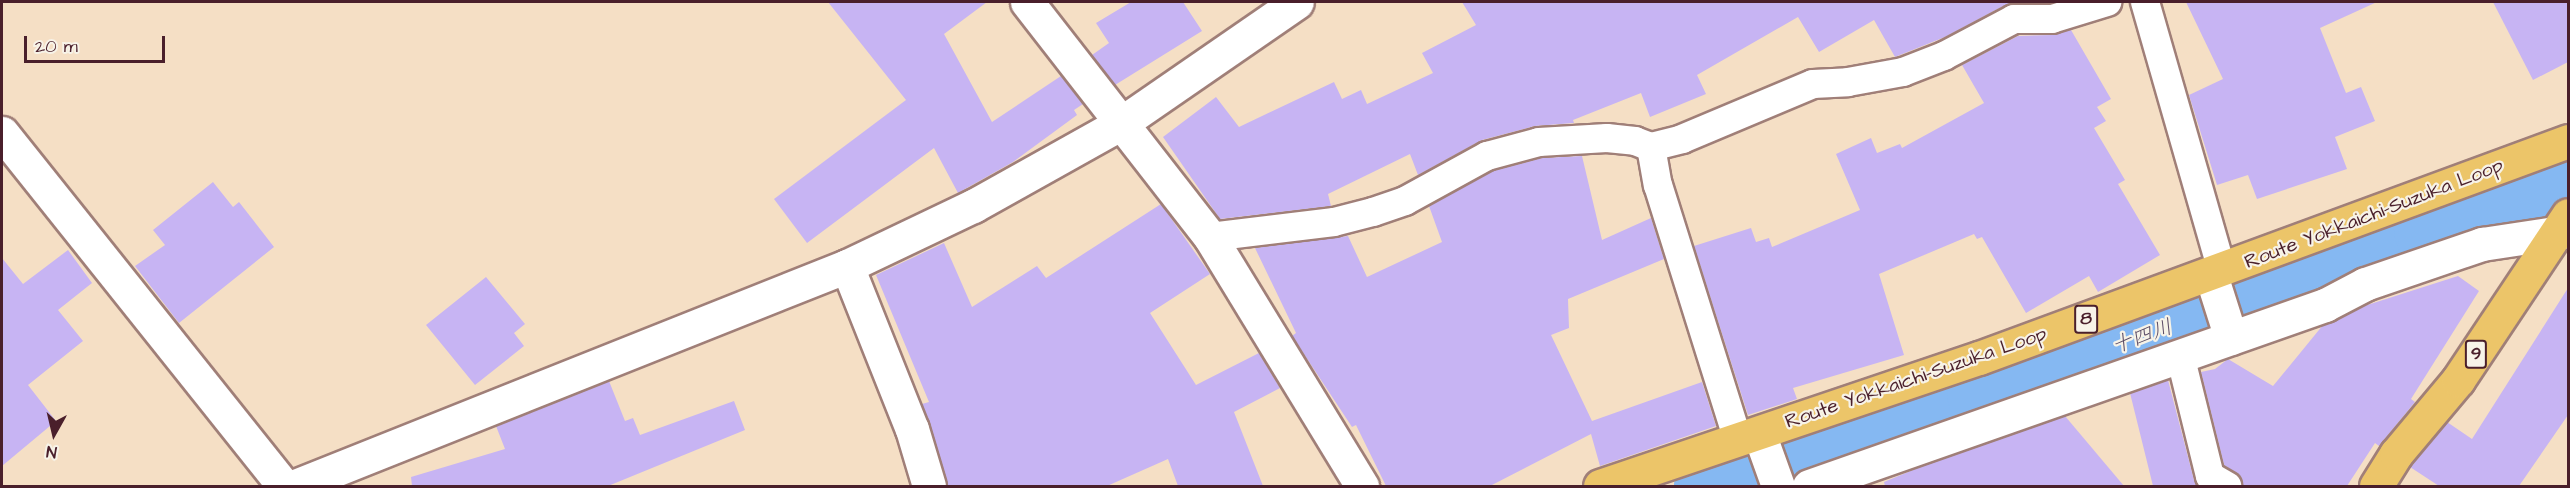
<!DOCTYPE html>
<meta charset="utf-8">
<style>
body{margin:0}
#map{position:relative;width:2570px;height:488px;overflow:hidden;background:#f5dfc5;font-family:"Architects Daughter","Klee One",sans-serif}
div>[style]{position:absolute}
[style*='--x']{left:calc(var(--x)*1px);top:calc(var(--y)*1px);width:calc(var(--w)*1px);rotate:calc(var(--a)*1deg)}
.river>*{height:84px;margin:-42px;padding:0 42px;transform-origin:42px;border-radius:42px;background:#85b8f2}
.building>*{inset:0;background:#c7b4f3}
.roads{filter:drop-shadow(2px 0 #a07f78) drop-shadow(-2px 0 #a07f78) drop-shadow(0 2px #a07f78) drop-shadow(0 -2px #a07f78)}
.service>*{height:28px;margin:-14px;padding:0 14px;transform-origin:14px;border-radius:14px;background:#fff}
.minor>*{height:33px;margin:-16.5px;padding:0 16.5px;transform-origin:16.5px;border-radius:16.5px;background:#fff}
.primary>*{height:33px;margin:-16.5px;padding:0 16.5px;transform-origin:16.5px;border-radius:16.5px;background:#ecc569}
span{translate:-50% -50%;white-space:nowrap;text-align:center;line-height:1.15;-webkit-text-stroke:4.5px #f7f3e8;paint-order:stroke}
.shield-label span{padding:2px 4px;background:#f7f3e8;border:2px solid;border-radius:4px;-webkit-text-stroke-width:0}
.shield-label{font-size:18px;color:#4a1f2b;font-weight:700}
.street-label{font-size:20px;color:#4a1f2b}
.water-label{font-size:21px;color:#5c4d67;font-style:italic}
.frame{position:absolute;inset:0;border:3px solid #4a1f2b;pointer-events:none}
.north{position:absolute;left:24px;top:404px;width:60px;height:60px;-webkit-text-stroke:4px #f7f3e8;paint-order:stroke;rotate:188deg;font-size:16px;font-weight:700;line-height:24px;text-align:center;color:#4a1f2b}
.north::after{content:'';display:block;margin:auto;width:21px;height:27px;background:#4a1f2b;clip-path:polygon(50% 0,100% 100%,50% 72%,0 100%)}
.scale{position:absolute;left:24px;top:36px;width:141px;height:27px;box-sizing:border-box;border:3px solid #4a1f2b;border-top:0;padding-left:8px;font-size:18px;line-height:21px;white-space:nowrap;color:#4a1f2b;-webkit-text-stroke:4px #f7f3e8;paint-order:stroke}
</style>
<div id="map">
<div class="river">
<div style="--x:1716;--y:486;--w:288;--a:-18.8"></div>
<div style="--x:1989;--y:393;--w:476;--a:-20"></div>
<div style="--x:2436;--y:230;--w:137;--a:-15.7"></div>
</div>
<div class="building">
<div style="clip-path:polygon(828px 2px,987px 2px,944px 34px,992px 122px,1061px 76px,1083px 104px,1074px 110px,1077px 115px,1013px 162px,958px 193px,934px 148px,807px 243px,774px 199px,906px 100px)"></div>
<div style="clip-path:polygon(1131px 2px,1183px 2px,1202px 31px,1115px 85px,1092px 55px,1109px 43px,1096px 23px)"></div>
<div style="clip-path:polygon(1462px 2px,2053px 2px,2007px 4px,1945px 37px,1895px 57px,1874px 20px,1819px 52px,1798px 17px,1697px 75px,1706px 94px,1650px 117px,1641px 93px,1573px 120px,1574px 123px,1535px 126px,1482px 140px,1418px 175px,1410px 154px,1328px 194px,1331px 206px,1220px 219px,1163px 137px,1216px 97px,1239px 127px,1334px 82px,1342px 99px,1361px 90px,1367px 104px,1433px 73px,1422px 53px,1476px 25px)"></div>
<div style="clip-path:polygon(2186px 2px,2377px 2px,2320px 28px,2346px 93px,2361px 87px,2375px 121px,2335px 137px,2347px 169px,2257px 199px,2248px 175px,2217px 185px,2189px 95px,2223px 79px)"></div>
<div style="clip-path:polygon(2493px 2px,2568px 2px,2568px 62px,2533px 80px)"></div>
<div style="clip-path:polygon(2071px 30px,2111px 99px,2097px 107px,2106px 121px,2094px 128px,2125px 180px,2118px 184px,2160px 255px,2098px 292px,2089px 276px,2026px 313px,1982px 237px,1977px 239px,1974px 234px,1879px 274px,1904px 355px,1793px 388px,1797px 399px,1748px 415px,1694px 246px,1751px 228px,1756px 242px,1769px 238px,1772px 247px,1860px 210px,1836px 154px,1871px 138px,1877px 153px,1900px 144px,1902px 148px,1984px 103px,1962px 65px,2018px 36px,2052px 35px)"></div>
<div style="clip-path:polygon(1582px 156px,1602px 240px,1651px 218px,1664px 259px,1568px 299px,1569px 328px,1551px 335px,1592px 421px,1702px 382px,1716px 426px,1600px 466px,1591px 434px,1490px 486px,1386px 486px,1356px 425px,1352px 427px,1292px 336px,1296px 333px,1255px 248px,1348px 236px,1367px 277px,1442px 242px,1429px 206px,1493px 171px,1542px 158px)"></div>
<div style="clip-path:polygon(213px 182px,233px 207px,239px 202px,274px 247px,179px 323px,135px 266px,165px 245px,153px 230px)"></div>
<div style="clip-path:polygon(1161px 204px,1210px 274px,1150px 313px,1196px 385px,1259px 353px,1280px 388px,1234px 412px,1263px 486px,1178px 486px,1168px 459px,1107px 486px,947px 486px,922px 404px,929px 402px,876px 275px,944px 243px,972px 307px,1037px 266px,1046px 278px)"></div>
<div style="clip-path:polygon(68px 250px,92px 283px,58px 310px,83px 341px,28px 385px,56px 421px,2px 466px,2px 258px,23px 284px)"></div>
<div style="clip-path:polygon(2458px 276px,2479px 291px,2411px 399px,2415px 402px,2379px 446px,2375px 443px,2347px 486px,2243px 486px,2241px 477px,2224px 465px,2201px 372px,2215px 369px,2228px 359px,2273px 386px,2323px 325px,2361px 307px)"></div>
<div style="clip-path:polygon(486px 277px,525px 324px,514px 333px,524px 346px,475px 385px,426px 325px)"></div>
<div style="clip-path:polygon(2568px 288px,2568px 415px,2519px 486px,2439px 486px,2410px 467px,2447px 422px,2472px 439px)"></div>
<div style="clip-path:polygon(2168px 380px,2194px 480px,2197px 486px,2153px 486px,2130px 393px)"></div>
<div style="clip-path:polygon(609px 381px,625px 421px,633px 418px,640px 435px,734px 401px,745px 430px,608px 486px,412px 486px,411px 477px,505px 449px,496px 426px)"></div>
<div style="clip-path:polygon(2065px 416px,2124px 486px,1885px 486px,1884px 482px,1925px 465px)"></div>
</div>
<div class="roads">
<div class="service">
<div style="--x:2145;--y:2;--w:280;--a:74"></div>
<div style="--x:1651;--y:147;--w:39;--a:80"></div>
<div style="--x:1658;--y:185;--w:267;--a:72.6"></div>
<div style="--x:1210;--y:237;--w:125;--a:-6.9"></div>
<div style="--x:1334;--y:222;--w:40;--a:-14.4"></div>
<div style="--x:1373;--y:212;--w:34;--a:-19"></div>
<div style="--x:1405;--y:201;--w:94;--a:-28.8"></div>
<div style="--x:1487;--y:156;--w:54;--a:-15.1"></div>
<div style="--x:1539;--y:142;--w:68;--a:-3.4"></div>
<div style="--x:1607;--y:138;--w:28;--a:6"></div>
<div style="--x:1635;--y:141;--w:17;--a:21"></div>
<div style="--x:1651;--y:147;--w:32;--a:-14"></div>
<div style="--x:1682;--y:139;--w:142;--a:-22.8"></div>
<div style="--x:1813;--y:84;--w:35;--a:-3"></div>
<div style="--x:1848;--y:82;--w:56;--a:-10.3"></div>
<div style="--x:1903;--y:72;--w:44;--a:-21.3"></div>
<div style="--x:1944;--y:56;--w:79;--a:-27.9"></div>
<div style="--x:2014;--y:19;--w:38;--a:0"></div>
<div style="--x:2052;--y:19;--w:58;--a:-17.2"></div>
<div style="--x:2180;--y:355;--w:125;--a:76.1"></div>
<div style="--x:2210;--y:476;--w:20;--a:30"></div>
</div>
<div class="minor">
<div style="--x:1027;--y:2;--w:298;--a:52.1"></div>
<div style="--x:1210;--y:237;--w:292;--a:58.6"></div>
<div style="--x:2;--y:133;--w:452;--a:51.4"></div>
<div style="--x:847;--y:266;--w:175;--a:68.3"></div>
<div style="--x:912;--y:429;--w:59;--a:73.4"></div>
<div style="--x:2211;--y:275;--w:66;--a:72.4"></div>
<div style="--x:1759;--y:433;--w:56;--a:70.3"></div>
<div style="--x:295;--y:486;--w:594;--a:-21.73"></div>
<div style="--x:847;--y:266;--w:140;--a:-25.5"></div>
<div style="--x:973;--y:206;--w:172;--a:-29.2"></div>
<div style="--x:1123;--y:122;--w:211;--a:-34.6"></div>
<div style="--x:1809;--y:486;--w:547;--a:-19.33"></div>
<div style="--x:2325;--y:305;--w:45;--a:-27.7"></div>
<div style="--x:2365;--y:284;--w:124;--a:-18.9"></div>
<div style="--x:2482;--y:244;--w:87;--a:-8.6"></div>
</div>
<div class="primary">
<div style="--x:1600;--y:486;--w:400;--a:-18.7"></div>
<div style="--x:1979;--y:358;--w:628;--a:-20.22"></div>
<div style="--x:2376;--y:486;--w:38;--a:-58"></div>
<div style="--x:2396;--y:454;--w:97;--a:-50"></div>
<div style="--x:2458;--y:380;--w:198;--a:-56.3"></div>
</div>
</div>
<div class="shield-label">
<span style="left:2086px;top:319px">8</span>
<span style="left:2476px;top:354px">9</span>
</div>
<div class="street-label">
<span style="left:2374px;top:214px;rotate:-21deg">Route Yokkaichi-Suzuka Loop</span>
<span style="left:1916px;top:378px;rotate:-19deg">Route Yokkaichi-Suzuka Loop</span>
</div>
<div class="water-label">
<span style="left:2142px;top:337px;rotate:-20deg">十四川</span>
</div>
<div class="frame"></div>
<div class="north">N</div>
<div class="scale">20 m</div>
</div>
